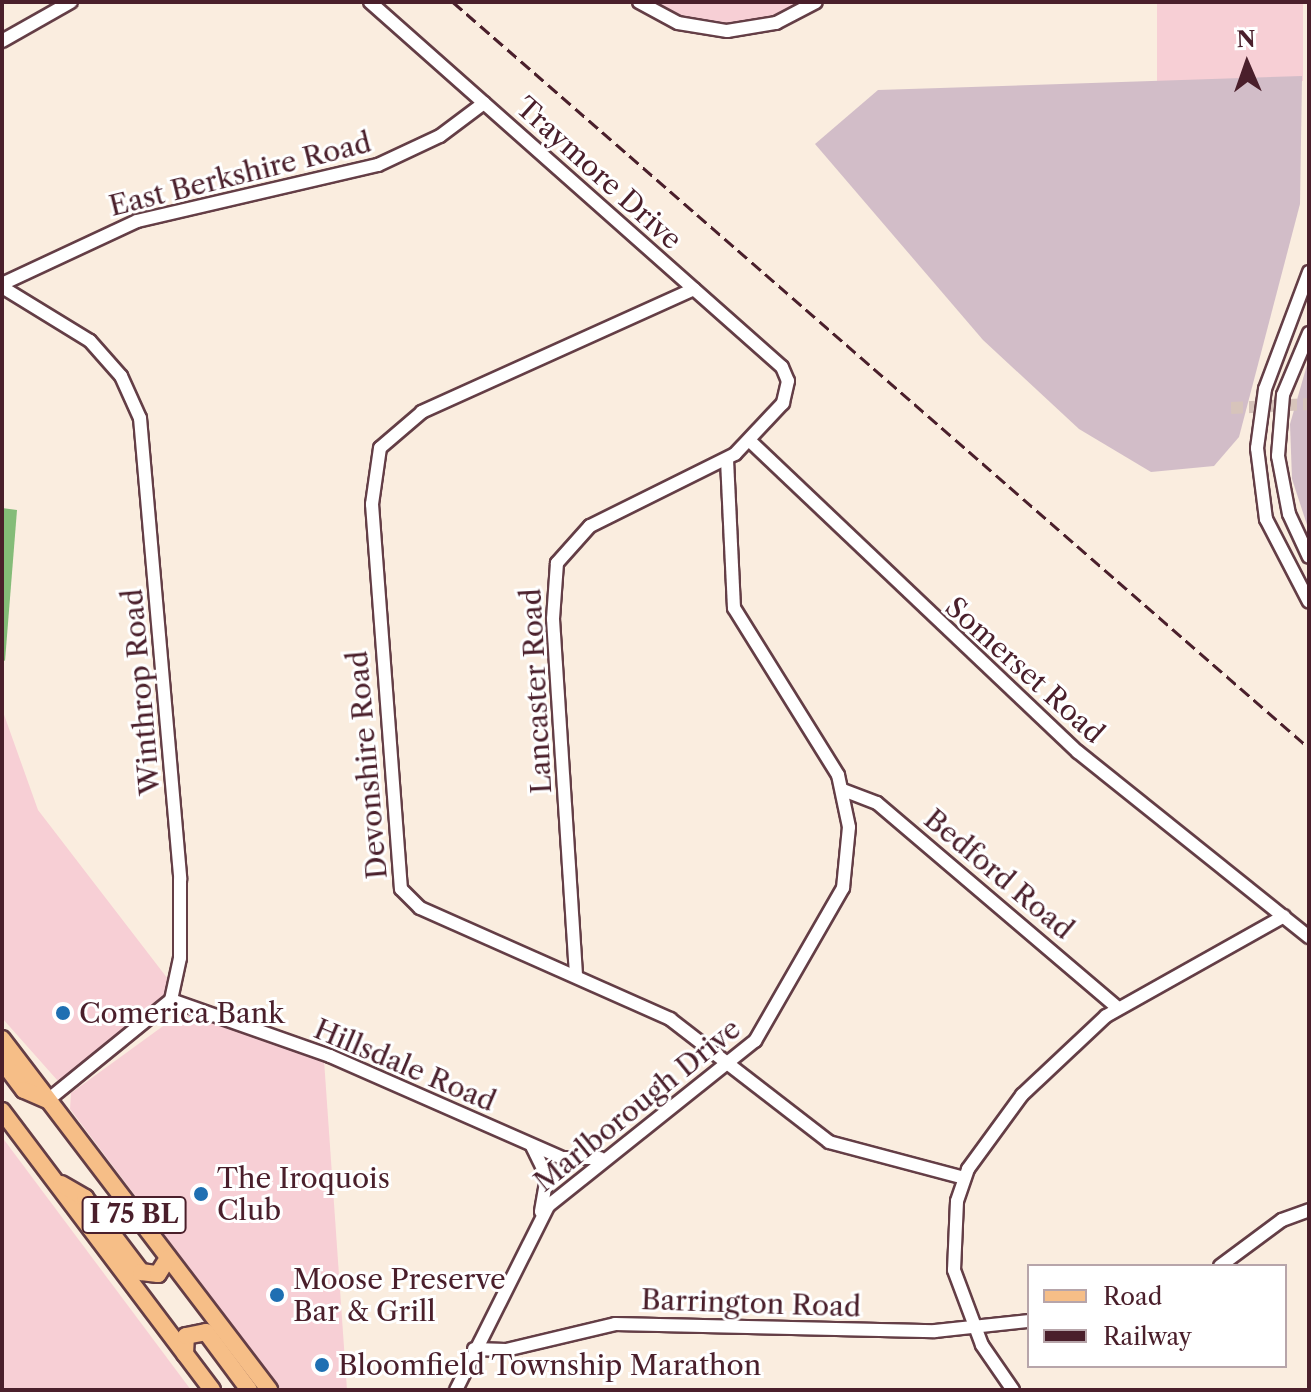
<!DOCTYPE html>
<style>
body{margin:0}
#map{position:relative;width:1311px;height:1392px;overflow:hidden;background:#faeddf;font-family:"Libre Caslon Text",serif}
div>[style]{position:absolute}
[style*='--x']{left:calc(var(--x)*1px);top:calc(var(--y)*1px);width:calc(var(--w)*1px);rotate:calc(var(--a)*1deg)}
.built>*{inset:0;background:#f7cfd5;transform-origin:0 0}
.industrial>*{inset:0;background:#d2bdc8}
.forest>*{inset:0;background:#84bc78}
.minor-tunnel>*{height:12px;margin-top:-6px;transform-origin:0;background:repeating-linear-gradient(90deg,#d7c4bb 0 12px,transparent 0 18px)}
.roads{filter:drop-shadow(2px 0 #643e46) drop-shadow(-2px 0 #643e46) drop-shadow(0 2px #643e46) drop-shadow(0 -2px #643e46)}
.minor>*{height:12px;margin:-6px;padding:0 6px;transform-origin:6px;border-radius:6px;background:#fff}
.major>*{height:16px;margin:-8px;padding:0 8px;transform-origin:8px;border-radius:8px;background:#f6be87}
.rail>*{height:3px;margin-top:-1.5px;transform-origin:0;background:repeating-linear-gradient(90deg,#4a1f2b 0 12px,transparent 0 18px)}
.dots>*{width:22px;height:22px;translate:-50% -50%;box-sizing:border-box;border:4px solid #fff;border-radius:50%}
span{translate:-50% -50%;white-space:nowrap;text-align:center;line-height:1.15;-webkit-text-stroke:6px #fff;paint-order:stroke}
.shield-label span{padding:2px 6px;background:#fff;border:2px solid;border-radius:6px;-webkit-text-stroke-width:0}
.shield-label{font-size:26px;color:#4a1f2b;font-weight:700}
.street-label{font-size:28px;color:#4a1f2b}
.poi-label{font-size:28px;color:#4a1f2b}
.left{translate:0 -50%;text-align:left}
.frame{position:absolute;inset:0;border:4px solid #4a1f2b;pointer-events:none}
.legend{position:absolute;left:1027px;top:1264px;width:260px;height:104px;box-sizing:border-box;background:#fff;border:2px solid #b7a5aa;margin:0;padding:10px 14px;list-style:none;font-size:24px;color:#4a1f2b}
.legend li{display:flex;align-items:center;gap:16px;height:40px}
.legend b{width:40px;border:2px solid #b7a5aa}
.north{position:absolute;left:1207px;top:24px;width:80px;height:80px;-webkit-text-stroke:6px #fff;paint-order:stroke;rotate:358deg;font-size:22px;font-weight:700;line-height:32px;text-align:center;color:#4a1f2b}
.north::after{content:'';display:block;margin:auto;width:28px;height:36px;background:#4a1f2b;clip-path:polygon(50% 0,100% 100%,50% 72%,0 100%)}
</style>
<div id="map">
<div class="built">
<div style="clip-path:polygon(653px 2px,803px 2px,765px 21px,720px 24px,686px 19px)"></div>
<div style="left:1157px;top:2px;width:146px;height:79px"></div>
<div style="clip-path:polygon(2px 709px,38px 810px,171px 983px,158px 1007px,58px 1081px,2px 1018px)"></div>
<div style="clip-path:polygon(181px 1013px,324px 1060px,347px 1390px,281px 1390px,70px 1109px,71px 1093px)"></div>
<div style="clip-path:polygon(2px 1137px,191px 1390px,2px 1390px)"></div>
</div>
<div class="industrial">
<div style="clip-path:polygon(1302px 76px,1300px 204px,1239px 437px,1214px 466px,1151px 472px,1079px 429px,983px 340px,815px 144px,878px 90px)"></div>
<div style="clip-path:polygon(1309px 358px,1309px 531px,1292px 479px,1290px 424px)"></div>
</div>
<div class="forest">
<div style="clip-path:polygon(2px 508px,17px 510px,5px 661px,2px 659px)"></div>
</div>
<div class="minor-tunnel">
<div style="--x:1231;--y:408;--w:78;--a:-2.9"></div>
</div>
<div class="roads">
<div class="minor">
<div style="--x:370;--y:2;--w:550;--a:41.54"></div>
<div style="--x:782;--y:367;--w:15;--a:67"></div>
<div style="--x:788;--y:381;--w:23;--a:103"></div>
<div style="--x:783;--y:403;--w:70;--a:133.3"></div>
<div style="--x:735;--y:454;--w:162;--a:153.6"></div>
<div style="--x:590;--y:526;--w:50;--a:131.7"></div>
<div style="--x:557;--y:563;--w:56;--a:94.1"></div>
<div style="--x:553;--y:619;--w:357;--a:86.3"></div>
<div style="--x:639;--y:2;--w:44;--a:28.3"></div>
<div style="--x:678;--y:23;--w:50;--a:9.3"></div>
<div style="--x:727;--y:31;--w:50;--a:-9.3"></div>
<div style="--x:776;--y:23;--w:45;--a:-27.7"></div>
<div style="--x:2;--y:41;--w:79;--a:-29.5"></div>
<div style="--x:1309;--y:272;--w:125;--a:110.6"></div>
<div style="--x:1265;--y:389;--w:60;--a:97.7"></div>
<div style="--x:1257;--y:448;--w:72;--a:82.8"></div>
<div style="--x:1266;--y:519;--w:93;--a:62.6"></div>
<div style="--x:2;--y:284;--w:149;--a:-25"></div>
<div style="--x:137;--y:221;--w:247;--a:-13.1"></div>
<div style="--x:378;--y:165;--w:68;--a:-25.1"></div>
<div style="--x:440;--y:136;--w:55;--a:-36.9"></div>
<div style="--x:2;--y:287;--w:103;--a:31.5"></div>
<div style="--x:90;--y:341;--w:47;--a:48.5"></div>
<div style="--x:121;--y:376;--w:46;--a:65.7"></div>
<div style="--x:140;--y:418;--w:463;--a:85"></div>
<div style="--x:180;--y:879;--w:79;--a:90"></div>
<div style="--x:180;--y:958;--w:43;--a:102.1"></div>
<div style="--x:171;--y:1000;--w:159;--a:140.9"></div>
<div style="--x:694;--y:289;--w:299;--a:155.7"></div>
<div style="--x:422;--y:412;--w:55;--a:139.4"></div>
<div style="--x:380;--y:448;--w:57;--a:98.1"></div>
<div style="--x:372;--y:504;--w:386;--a:85.7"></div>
<div style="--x:401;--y:889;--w:27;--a:45"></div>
<div style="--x:420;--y:908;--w:274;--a:23.9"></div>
<div style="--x:670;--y:1019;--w:201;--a:37.7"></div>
<div style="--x:829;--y:1142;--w:140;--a:14.9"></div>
<div style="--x:1309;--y:333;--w:67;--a:112.8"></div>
<div style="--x:1283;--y:395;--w:61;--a:94.7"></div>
<div style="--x:1278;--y:456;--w:59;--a:79.3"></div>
<div style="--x:1289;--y:514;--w:47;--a:65.1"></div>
<div style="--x:750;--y:441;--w:452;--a:43.5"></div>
<div style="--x:1078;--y:752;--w:296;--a:38.7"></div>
<div style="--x:843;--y:790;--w:36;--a:21"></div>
<div style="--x:877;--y:803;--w:315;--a:40.4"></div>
<div style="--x:171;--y:1000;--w:169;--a:19.4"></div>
<div style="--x:330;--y:1056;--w:253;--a:23.7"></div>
<div style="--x:562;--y:1158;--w:38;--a:0"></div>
<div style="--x:532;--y:1146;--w:34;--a:64"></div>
<div style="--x:547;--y:1177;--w:35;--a:100"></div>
<div style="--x:1220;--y:1266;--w:77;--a:-36.6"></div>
<div style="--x:1282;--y:1220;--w:29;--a:-20"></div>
<div style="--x:474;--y:1349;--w:32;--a:2"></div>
<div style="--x:506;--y:1350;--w:112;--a:-13.4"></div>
<div style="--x:615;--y:1324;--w:320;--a:1.3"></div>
<div style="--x:935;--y:1331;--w:95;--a:-6.1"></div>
<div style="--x:456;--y:1390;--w:206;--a:-63.4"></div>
<div style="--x:548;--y:1206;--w:265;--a:-38.6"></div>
<div style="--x:755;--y:1041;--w:177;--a:-60.1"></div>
<div style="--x:843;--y:888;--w:61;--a:-84.4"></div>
<div style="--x:849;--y:827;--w:53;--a:-101.9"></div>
<div style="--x:838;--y:775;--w:197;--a:-121.9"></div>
<div style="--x:734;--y:608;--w:148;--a:-92.7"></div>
<div style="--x:1013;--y:1390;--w:55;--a:-124.6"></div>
<div style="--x:982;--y:1345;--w:80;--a:-110.5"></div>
<div style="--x:954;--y:1270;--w:69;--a:-87.5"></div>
<div style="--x:957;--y:1201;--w:34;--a:-71"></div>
<div style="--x:968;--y:1169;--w:92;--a:-53.9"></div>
<div style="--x:1022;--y:1095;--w:115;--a:-43.2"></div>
<div style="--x:1106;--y:1016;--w:204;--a:-29.3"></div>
</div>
<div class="major">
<div style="--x:2;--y:1039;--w:441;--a:52.7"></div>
<div style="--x:2;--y:1061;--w:36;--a:53"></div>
<div style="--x:24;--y:1090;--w:25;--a:23"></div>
<div style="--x:2;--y:1111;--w:349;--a:53"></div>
<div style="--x:61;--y:1184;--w:28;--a:30"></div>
<div style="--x:85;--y:1198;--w:93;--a:52.9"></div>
<div style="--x:141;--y:1272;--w:17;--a:7"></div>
<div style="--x:158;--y:1274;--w:19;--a:-58"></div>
<div style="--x:185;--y:1354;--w:18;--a:-87"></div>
<div style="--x:186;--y:1336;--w:20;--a:-11"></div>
<div style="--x:206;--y:1332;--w:72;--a:53.4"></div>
</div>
</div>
<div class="rail">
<div style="--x:453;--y:2;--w:1135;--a:41.07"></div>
</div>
<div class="dots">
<div style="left:63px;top:1013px;background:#1f6fb2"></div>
<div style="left:201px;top:1194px;background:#1f6fb2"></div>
<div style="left:277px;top:1295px;background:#1f6fb2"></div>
<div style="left:322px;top:1365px;background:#1f6fb2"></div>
</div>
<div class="shield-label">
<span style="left:134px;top:1215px">I 75 BL</span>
</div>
<div class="street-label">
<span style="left:599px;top:173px;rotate:42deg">Traymore Drive</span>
<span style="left:240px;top:174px;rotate:-14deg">East Berkshire Road</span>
<span style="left:1025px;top:670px;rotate:42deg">Somerset Road</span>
<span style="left:536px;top:691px;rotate:-93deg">Lancaster Road</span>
<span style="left:141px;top:692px;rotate:-95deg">Winthrop Road</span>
<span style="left:367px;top:765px;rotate:-95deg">Devonshire Road</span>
<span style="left:999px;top:874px;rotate:40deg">Bedford Road</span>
<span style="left:405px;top:1065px;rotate:23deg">Hillsdale Road</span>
<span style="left:637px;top:1105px;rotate:-39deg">Marlborough Drive</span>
<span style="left:751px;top:1303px;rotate:2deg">Barrington Road</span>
</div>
<div class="poi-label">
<span class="left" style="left:79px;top:1013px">Comerica Bank</span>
<span class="left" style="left:217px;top:1194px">The Iroquois<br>Club</span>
<span class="left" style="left:293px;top:1295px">Moose Preserve<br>Bar &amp; Grill</span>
<span class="left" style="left:338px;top:1365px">Bloomfield Township Marathon</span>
</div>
<div class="frame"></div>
<ul class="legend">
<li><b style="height:10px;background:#f6be87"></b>Road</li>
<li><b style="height:10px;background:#4a1f2b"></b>Railway</li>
</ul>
<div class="north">N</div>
</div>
